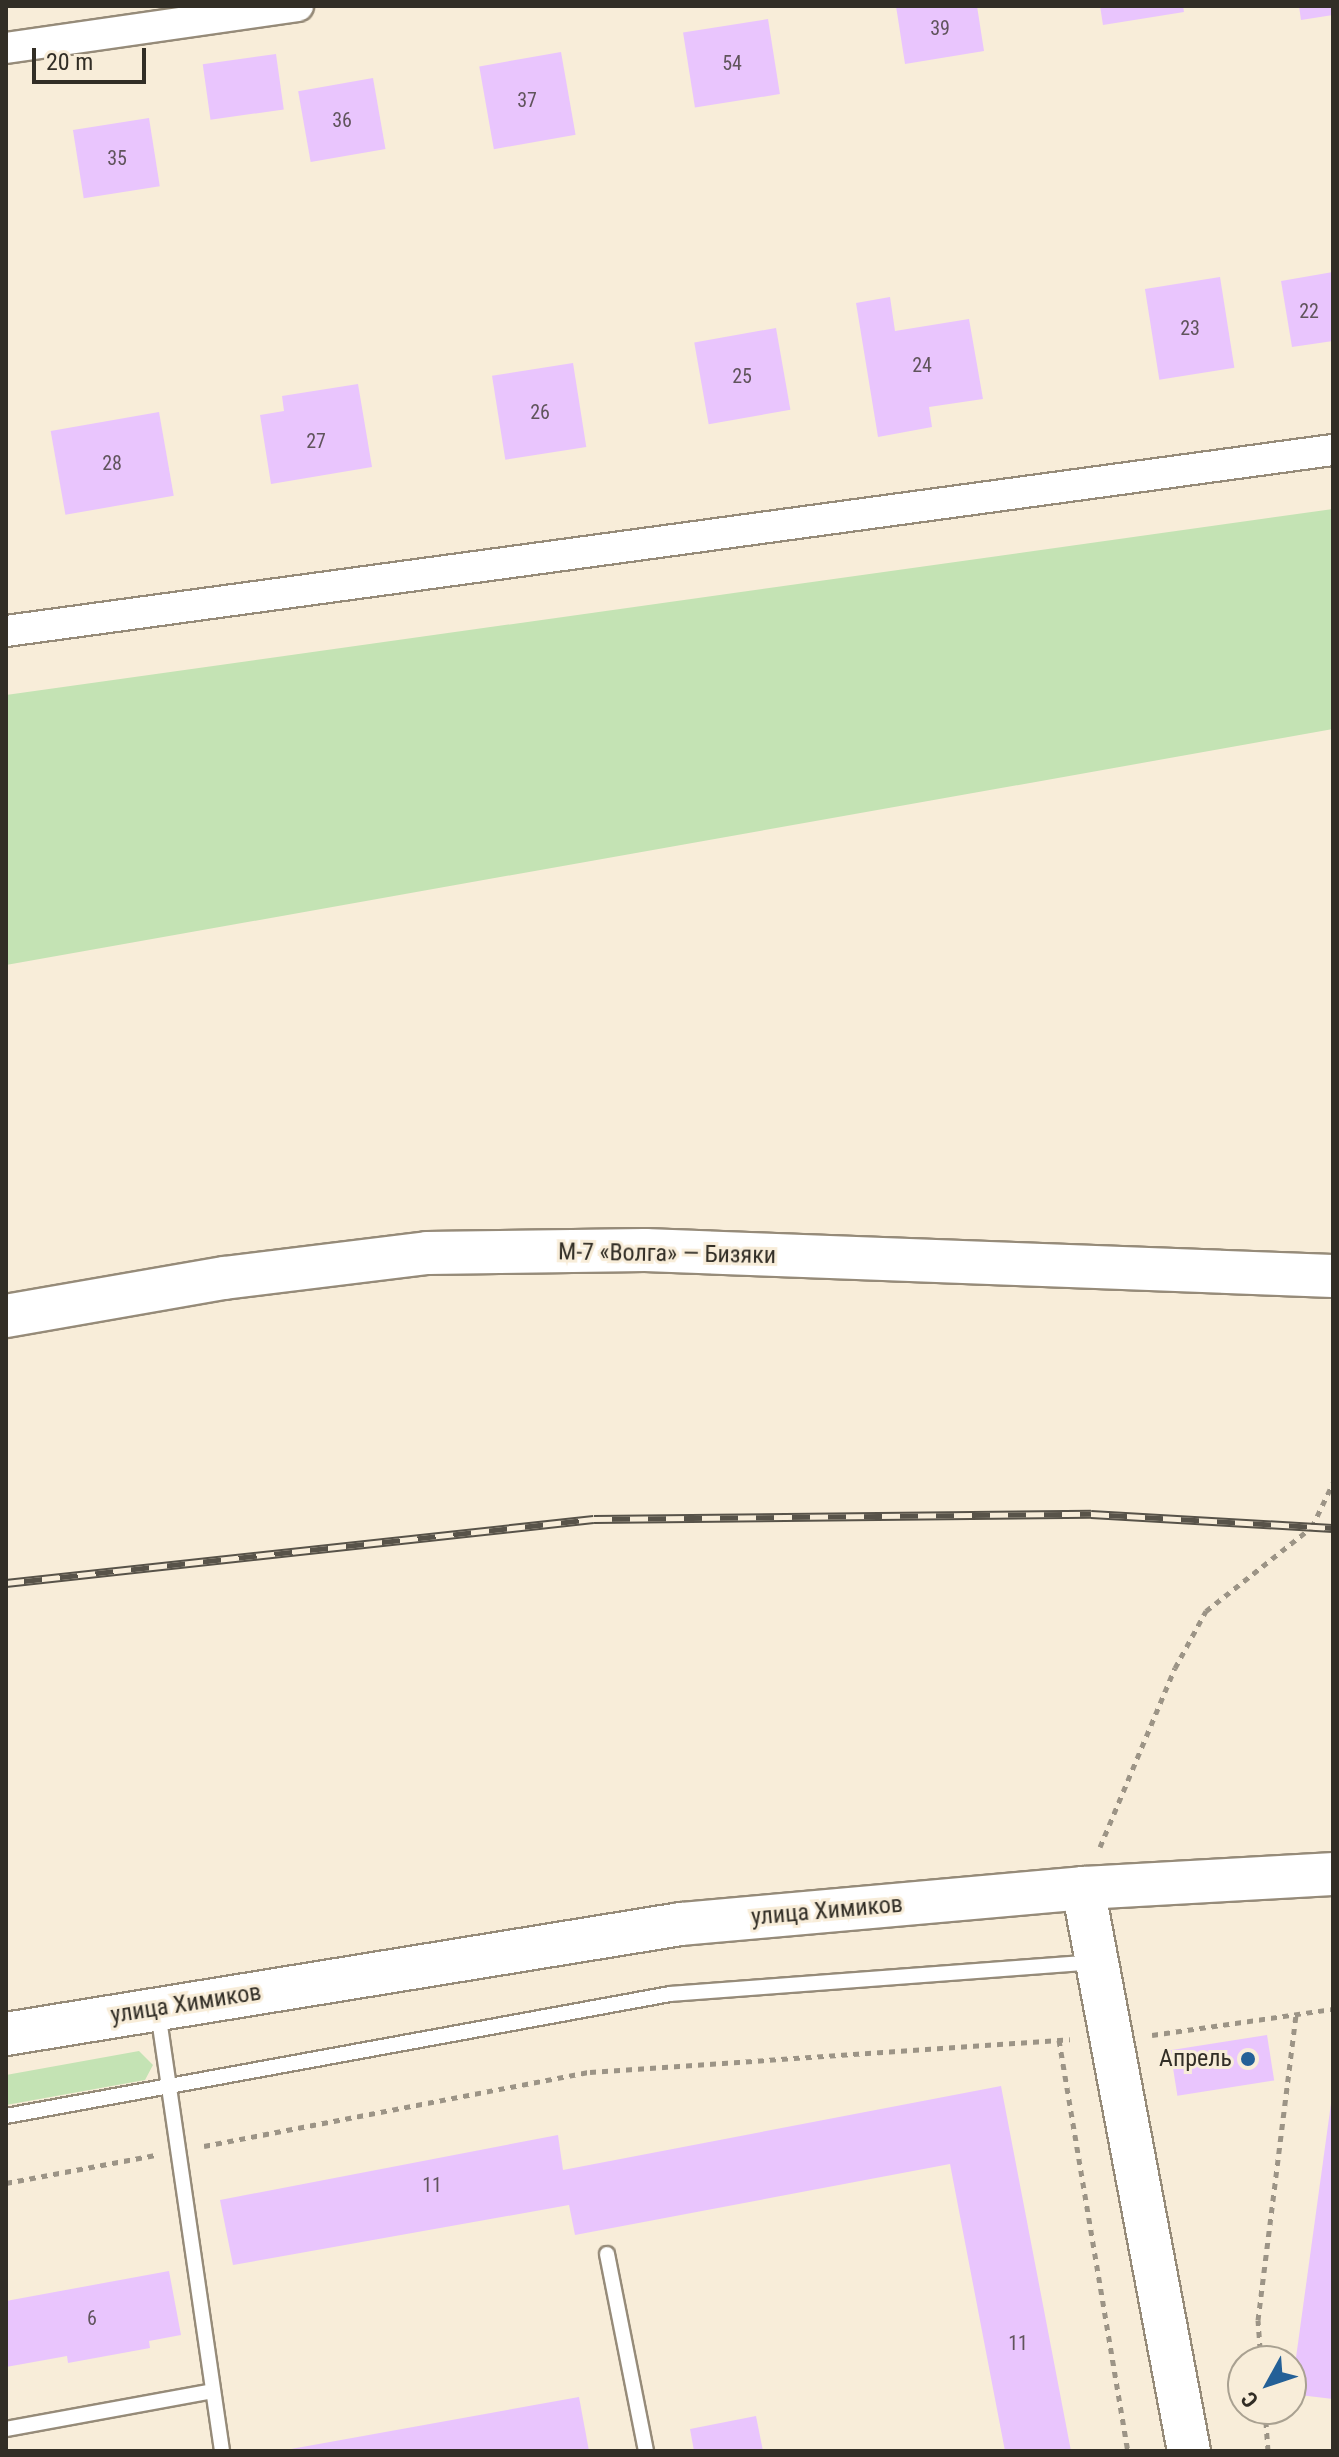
<!DOCTYPE html>
<meta charset="utf-8">
<style>
body{margin:0}
#map{position:relative;width:1339px;height:2457px;overflow:hidden;background:#f8edd9;font-family:"Roboto Condensed",sans-serif}
div>[style]{position:absolute}
[style*='--x']{left:calc(var(--x)*1px);top:calc(var(--y)*1px);width:calc(var(--w)*1px);rotate:calc(var(--a)*1deg)}
.green>*{inset:0;background:#c4e3b4}
.building>*{inset:0;background:#e9c5fd;transform-origin:0 0}
.path>*{height:5px;margin-top:-2.5px;transform-origin:0;background:repeating-linear-gradient(90deg,#9c9486 0 6px,transparent 0 12px)}
.roads{filter:drop-shadow(2px 0 #968b79) drop-shadow(-2px 0 #968b79) drop-shadow(0 2px #968b79) drop-shadow(0 -2px #968b79)}
.lane>*{height:14px;margin:-7px;padding:0 7px;transform-origin:7px;border-radius:7px;background:#fff}
.street>*{height:30px;margin:-15px;padding:0 15px;transform-origin:15px;border-radius:15px;background:#fff}
.secondary>*{height:42px;margin:-21px;padding:0 21px;transform-origin:21px;border-radius:21px;background:#fff}
.rail>*{height:9px;margin-top:-4.5px;transform-origin:0;background:repeating-linear-gradient(90deg,#f8edd9 0 18px,#585349 0 36px);box-sizing:border-box;border-block:2px solid #585349}
.dots>*{width:22px;height:22px;translate:-50% -50%;box-sizing:border-box;border:4px solid #f8edd9;border-radius:50%}
span{translate:-50% -50%;white-space:nowrap;text-align:center;line-height:1.15;-webkit-text-stroke:6px #f8edd9;paint-order:stroke}
.number-label{font-size:20px;color:#60545c}
.number-label span{-webkit-text-stroke-width:0}
.street-label{font-size:24px;color:#322e26}
.poi-label{font-size:24px;color:#322e26}
.right{translate:-100% -50%;text-align:right}
.frame{position:absolute;inset:0;border:8px solid #322e26;pointer-events:none}
.north{position:absolute;left:1227px;top:2345px;width:80px;height:80px;box-sizing:border-box;background:#f8edd9;border:2px solid #a9a191;border-radius:50%;rotate:230deg;font-size:22px;font-weight:700;line-height:32px;text-align:center;color:#322e26}
.north::after{content:'';display:block;margin:auto;width:28px;height:36px;background:#246097;clip-path:polygon(50% 0,100% 100%,50% 72%,0 100%)}
.scale{position:absolute;left:32px;top:48px;width:114px;height:36px;box-sizing:border-box;border:4px solid #322e26;border-top:0;padding-left:10px;font-size:24px;line-height:28px;white-space:nowrap;color:#322e26;-webkit-text-stroke:6px #f8edd9;paint-order:stroke}
</style>
<div id="map">
<div class="green">
<div style="clip-path:polygon(1333px 509px,1333px 729px,6px 965px,6px 695px)"></div>
<div style="clip-path:polygon(139px 2051px,153px 2065px,145px 2080px,6px 2105px,6px 2075px)"></div>
</div>
<div class="building">
<div style="clip-path:polygon(896px 6px,977px 6px,984px 51px,905px 64px)"></div>
<div style="clip-path:polygon(1100px 6px,1183px 6px,1184px 12px,1103px 25px)"></div>
<div style="clip-path:polygon(1299px 6px,1333px 6px,1333px 15px,1301px 20px)"></div>
<div style="left:768px;top:19px;width:76px;height:86px;rotate:81deg"></div>
<div style="left:561px;top:52px;width:84px;height:83px;rotate:80deg"></div>
<div style="left:276px;top:54px;width:56px;height:74px;rotate:82deg"></div>
<div style="left:373px;top:78px;width:72px;height:76px;rotate:80deg"></div>
<div style="left:149px;top:118px;width:69px;height:77px;rotate:81deg"></div>
<div style="clip-path:polygon(1333px 272px,1333px 341px,1292px 347px,1281px 281px)"></div>
<div style="left:1220px;top:277px;width:92px;height:76px;rotate:81deg"></div>
<div style="clip-path:polygon(890px 297px,895px 331px,969px 319px,983px 399px,929px 407px,932px 427px,878px 437px,856px 303px)"></div>
<div style="left:776px;top:328px;width:83px;height:83px;rotate:80deg"></div>
<div style="left:573px;top:363px;width:85px;height:82px;rotate:81deg"></div>
<div style="clip-path:polygon(358px 384px,372px 467px,271px 484px,260px 415px,284px 411px,282px 396px)"></div>
<div style="left:159px;top:412px;width:85px;height:110px;rotate:80deg"></div>
<div style="left:1267px;top:2035px;width:46px;height:98px;rotate:81deg"></div>
<div style="clip-path:polygon(1001px 2086px,1071px 2451px,1005px 2451px,950px 2164px,575px 2235px,569px 2205px,233px 2265px,220px 2200px,558px 2135px,563px 2170px)"></div>
<div style="clip-path:polygon(1333px 2089px,1333px 2399px,1291px 2394px)"></div>
<div style="clip-path:polygon(169px 2271px,181px 2335px,149px 2341px,150px 2348px,68px 2363px,67px 2356px,6px 2367px,6px 2301px)"></div>
<div style="clip-path:polygon(579px 2397px,589px 2451px,291px 2451px,291px 2449px)"></div>
<div style="clip-path:polygon(756px 2416px,763px 2451px,694px 2451px,690px 2429px)"></div>
</div>
<div class="path">
<div style="--x:1100;--y:1847;--w:194;--a:-67.3"></div>
<div style="--x:1175;--y:1668;--w:65;--a:-61.5"></div>
<div style="--x:1206;--y:1611;--w:135;--a:-38.4"></div>
<div style="--x:1312;--y:1527;--w:49;--a:-64.5"></div>
<div style="--x:1152;--y:2035;--w:183;--a:-8.2"></div>
<div style="--x:1059;--y:2040;--w:417;--a:80.5"></div>
<div style="--x:204;--y:2146;--w:393;--a:-10.9"></div>
<div style="--x:590;--y:2072;--w:481;--a:-3.9"></div>
<div style="--x:6;--y:2183;--w:152;--a:-10.6"></div>
<div style="--x:1261;--y:2361;--w:41;--a:-94.2"></div>
<div style="--x:1258;--y:2320;--w:309;--a:-82.9"></div>
<div style="--x:1265;--y:2409;--w:42;--a:85.9"></div>
</div>
<div class="roads">
<div class="lane">
<div style="--x:158;--y:2012;--w:444;--a:81.7"></div>
<div style="--x:6;--y:2116;--w:675;--a:-10.41"></div>
<div style="--x:670;--y:1994;--w:424;--a:-4.3"></div>
<div style="--x:607;--y:2254;--w:201;--a:78.8"></div>
<div style="--x:6;--y:2429;--w:210;--a:-10.4"></div>
</div>
<div class="street">
<div style="--x:6;--y:48;--w:295;--a:-8.2"></div>
<div style="--x:6;--y:631;--w:1339;--a:-7.77"></div>
</div>
<div class="secondary">
<div style="--x:6;--y:1316;--w:221;--a:-9.9"></div>
<div style="--x:224;--y:1278;--w:205;--a:-7"></div>
<div style="--x:427;--y:1253;--w:218;--a:-0.8"></div>
<div style="--x:645;--y:1250;--w:688;--a:2.16"></div>
<div style="--x:1083;--y:1888;--w:573;--a:79.34"></div>
<div style="--x:6;--y:2034;--w:684;--a:-9.26"></div>
<div style="--x:681;--y:1924;--w:404;--a:-5.1"></div>
<div style="--x:1083;--y:1888;--w:250;--a:-3.2"></div>
</div>
</div>
<div class="rail">
<div style="--x:6;--y:1583;--w:591;--a:-6.21"></div>
<div style="--x:594;--y:1519;--w:497;--a:-0.6"></div>
<div style="--x:1091;--y:1514;--w:242;--a:3.3"></div>
</div>
<div class="dots">
<div style="left:1248px;top:2059px;background:#246097"></div>
</div>
<div class="number-label">
<span style="left:940px;top:28px">39</span>
<span style="left:732px;top:63px">54</span>
<span style="left:527px;top:100px">37</span>
<span style="left:342px;top:120px">36</span>
<span style="left:117px;top:158px">35</span>
<span style="left:1309px;top:311px">22</span>
<span style="left:1190px;top:328px">23</span>
<span style="left:922px;top:365px">24</span>
<span style="left:742px;top:376px">25</span>
<span style="left:540px;top:412px">26</span>
<span style="left:316px;top:441px">27</span>
<span style="left:112px;top:463px">28</span>
<span style="left:432px;top:2185px">11</span>
<span style="left:92px;top:2318px">6</span>
<span style="left:1018px;top:2343px">11</span>
</div>
<div class="street-label">
<span style="left:667px;top:1254px;rotate:1deg">М-7 «Волга» — Бизяки</span>
<span style="left:827px;top:1911px;rotate:-5deg">улица Химиков</span>
<span style="left:186px;top:2004px;rotate:-9deg">улица Химиков</span>
</div>
<div class="poi-label">
<span class="right" style="left:1232px;top:2059px">Апрель</span>
</div>
<div class="frame"></div>
<div class="north">С</div>
<div class="scale">20 m</div>
</div>
